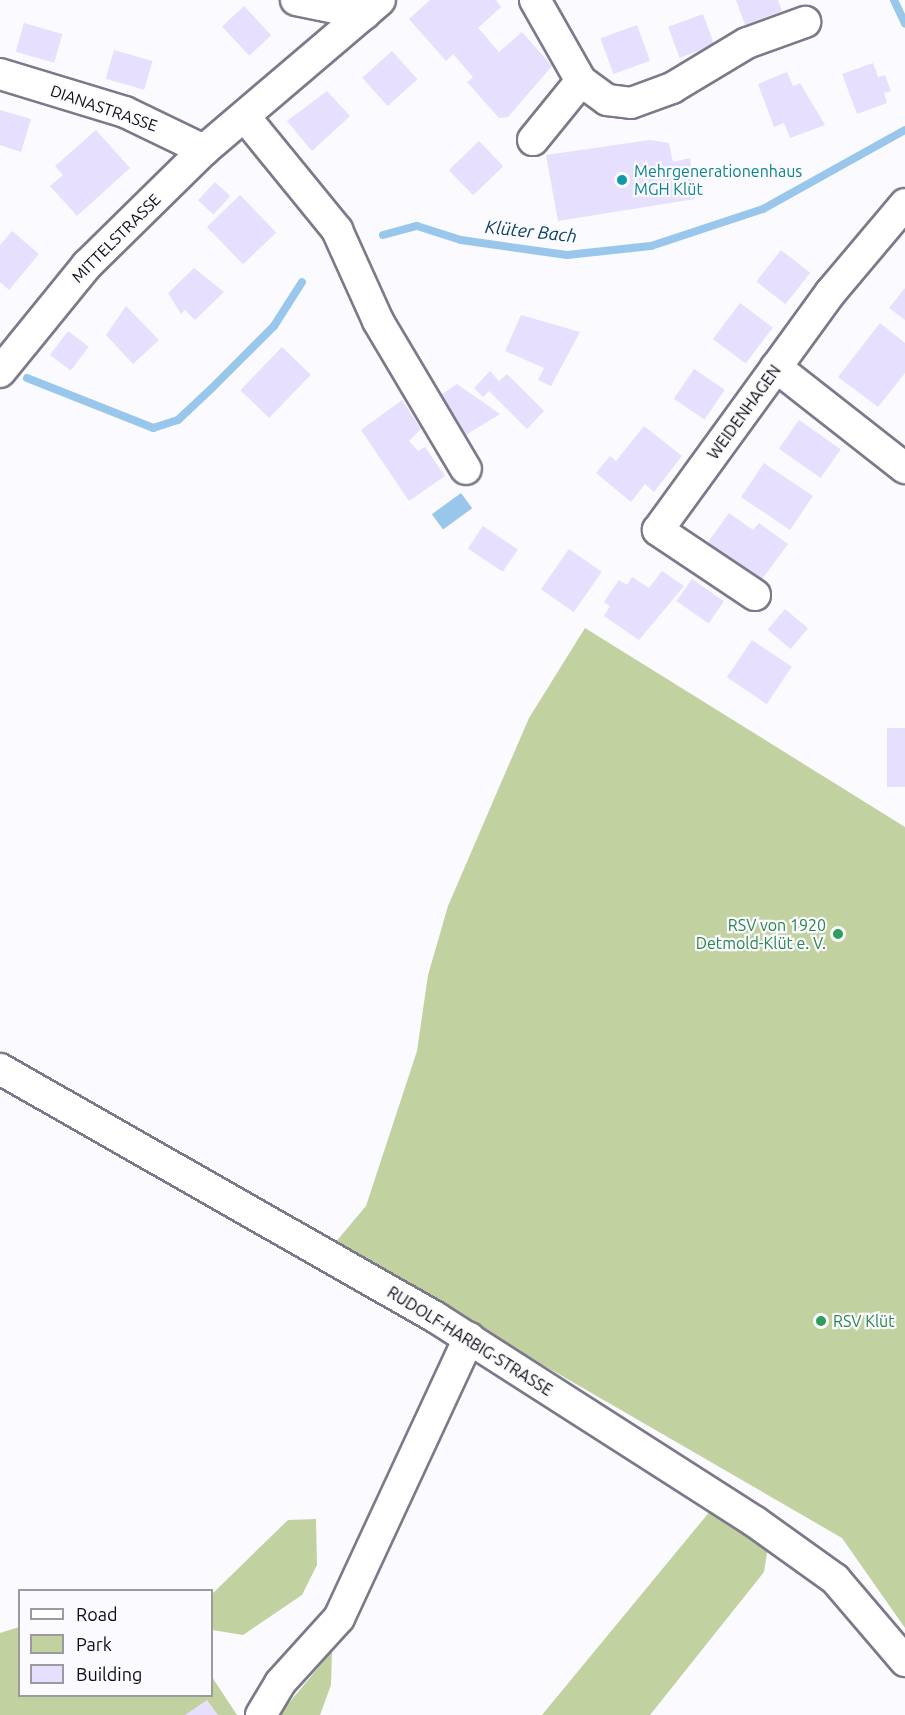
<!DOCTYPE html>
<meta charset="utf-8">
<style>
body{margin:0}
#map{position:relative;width:905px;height:1715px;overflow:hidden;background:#fbfafe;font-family:Ubuntu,sans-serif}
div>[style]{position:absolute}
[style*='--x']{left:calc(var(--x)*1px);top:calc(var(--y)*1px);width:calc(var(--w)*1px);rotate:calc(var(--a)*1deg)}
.green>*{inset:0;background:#c1d2a0}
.water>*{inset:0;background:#99c7ec;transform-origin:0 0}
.stream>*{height:8px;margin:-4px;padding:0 4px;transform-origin:4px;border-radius:4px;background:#99c7ec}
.building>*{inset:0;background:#e7dffe;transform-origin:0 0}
.roads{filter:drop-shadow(2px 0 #7e798a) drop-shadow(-2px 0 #7e798a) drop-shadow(0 2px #7e798a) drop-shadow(0 -2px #7e798a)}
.minor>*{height:30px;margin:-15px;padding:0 15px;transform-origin:15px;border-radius:15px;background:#fff}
.dots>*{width:16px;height:16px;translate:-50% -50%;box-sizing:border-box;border:3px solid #fbfafe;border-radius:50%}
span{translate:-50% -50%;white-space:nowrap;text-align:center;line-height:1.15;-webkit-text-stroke:4.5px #fbfafe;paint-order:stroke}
.street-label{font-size:16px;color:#0d0b11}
.culture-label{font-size:16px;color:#0d838f}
.left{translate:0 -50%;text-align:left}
.leisure-label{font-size:16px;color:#27864d}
.right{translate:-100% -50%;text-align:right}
.water-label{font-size:18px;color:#094064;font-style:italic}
.legend{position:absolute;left:18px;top:1589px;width:195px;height:108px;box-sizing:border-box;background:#fbfafe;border:2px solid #9c9a9f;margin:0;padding:8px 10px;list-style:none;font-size:18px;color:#0d0b11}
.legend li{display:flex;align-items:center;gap:12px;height:30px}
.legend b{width:30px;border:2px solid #9c9a9f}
</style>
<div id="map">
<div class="green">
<div style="clip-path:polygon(585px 628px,905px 827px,905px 1628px,842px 1538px,334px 1244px,366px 1206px,417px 1051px,428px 975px,448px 906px,529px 718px)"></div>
<div style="clip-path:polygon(711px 1510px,768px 1547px,764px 1572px,650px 1715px,542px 1715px)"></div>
<div style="clip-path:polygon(316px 1519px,317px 1565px,302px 1595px,243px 1635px,212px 1630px,212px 1594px,288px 1520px)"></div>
<div style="clip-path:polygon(19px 1627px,20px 1696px,212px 1696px,212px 1677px,237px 1715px,0 1715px,0 1633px)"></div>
<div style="clip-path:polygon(332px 1651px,331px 1685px,320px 1715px,279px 1715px)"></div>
</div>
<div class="water">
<div style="left:461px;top:493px;width:19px;height:36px;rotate:54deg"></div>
</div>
<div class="stream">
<div style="--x:894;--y:0;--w:26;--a:65"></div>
<div style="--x:383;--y:235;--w:35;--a:-15"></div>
<div style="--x:417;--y:226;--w:46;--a:17.7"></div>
<div style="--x:461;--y:240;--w:107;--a:8.1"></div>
<div style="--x:567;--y:255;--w:84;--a:-6.1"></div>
<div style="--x:651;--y:246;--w:118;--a:-18.3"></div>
<div style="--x:763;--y:209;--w:162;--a:-29.1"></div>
<div style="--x:27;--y:378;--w:136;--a:21.6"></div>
<div style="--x:153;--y:428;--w:26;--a:-18"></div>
<div style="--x:178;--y:420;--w:45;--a:-43.2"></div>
<div style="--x:211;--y:389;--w:89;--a:-45"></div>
<div style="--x:274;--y:326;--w:52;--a:-57.5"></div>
</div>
<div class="building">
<div style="clip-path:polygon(430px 0,496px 0,501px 7px,478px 28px,499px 52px,522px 32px,552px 66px,508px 117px,499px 118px,467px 82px,473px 77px,453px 54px,446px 61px,409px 19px)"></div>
<div style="clip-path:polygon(736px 0,778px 0,782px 11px,745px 25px)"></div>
<div style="left:244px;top:6px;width:40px;height:30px;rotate:47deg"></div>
<div style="left:703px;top:14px;width:33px;height:37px;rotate:70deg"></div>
<div style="left:24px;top:23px;width:40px;height:30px;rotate:16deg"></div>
<div style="left:637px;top:25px;width:38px;height:39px;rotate:70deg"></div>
<div style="left:114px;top:50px;width:40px;height:30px;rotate:16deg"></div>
<div style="left:392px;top:51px;width:38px;height:40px;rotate:48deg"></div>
<div style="clip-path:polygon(873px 63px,878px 77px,885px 75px,891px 91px,884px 93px,887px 103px,857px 114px,842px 74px)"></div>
<div style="clip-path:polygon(787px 72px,793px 86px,800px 83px,825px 125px,790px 138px,784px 123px,774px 127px,758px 84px)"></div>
<div style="clip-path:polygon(327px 91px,350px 116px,312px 151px,287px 121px)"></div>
<div style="clip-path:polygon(0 110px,31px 119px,21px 152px,0 145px)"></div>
<div style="clip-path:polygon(96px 130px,130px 168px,77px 216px,50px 186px,63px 175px,55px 166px)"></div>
<div style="clip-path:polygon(650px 140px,669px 143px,673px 162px,690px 158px,695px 199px,558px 221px,546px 155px)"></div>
<div style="left:479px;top:141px;width:35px;height:42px;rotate:46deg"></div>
<div style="left:215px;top:182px;width:21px;height:25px;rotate:43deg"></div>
<div style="left:240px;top:195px;width:52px;height:46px;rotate:46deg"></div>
<div style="clip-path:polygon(12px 231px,39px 254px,9px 290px,0 282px,0 245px)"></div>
<div style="left:781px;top:250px;width:37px;height:40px;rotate:38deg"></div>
<div style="clip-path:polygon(194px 268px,224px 292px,195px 320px,185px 310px,181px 314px,168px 293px)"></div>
<div style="clip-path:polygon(905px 288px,905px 320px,889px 308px)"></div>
<div style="left:740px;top:303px;width:41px;height:45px;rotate:37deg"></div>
<div style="clip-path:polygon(126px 306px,159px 340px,133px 364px,106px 335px)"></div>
<div style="clip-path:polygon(521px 315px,580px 332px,551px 386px,538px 380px,544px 368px,505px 351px)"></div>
<div style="clip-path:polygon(880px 323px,905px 343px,905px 373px,878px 407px,838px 377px)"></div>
<div style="left:68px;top:331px;width:26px;height:30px;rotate:37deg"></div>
<div style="left:282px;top:347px;width:40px;height:60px;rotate:44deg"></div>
<div style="left:694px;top:369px;width:37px;height:36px;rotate:34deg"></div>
<div style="clip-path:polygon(490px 371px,499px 381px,507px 374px,544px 411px,527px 429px,489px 391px,483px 397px,474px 388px)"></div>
<div style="clip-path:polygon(457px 384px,500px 414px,458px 440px,432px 401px)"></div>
<div style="clip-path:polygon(402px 400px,421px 429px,409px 441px,418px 451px,425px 447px,445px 476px,409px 501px,361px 430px)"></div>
<div style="left:799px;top:420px;width:51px;height:35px;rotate:35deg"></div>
<div style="clip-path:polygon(644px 426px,682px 456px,654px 492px,645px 484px,631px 502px,596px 473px,610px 456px,616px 461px)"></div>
<div style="left:764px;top:463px;width:59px;height:41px;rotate:34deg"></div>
<div style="clip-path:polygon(729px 513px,753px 530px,759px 523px,788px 544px,762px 579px,708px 542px)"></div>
<div style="left:483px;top:526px;width:42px;height:27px;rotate:34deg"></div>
<div style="left:569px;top:549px;width:40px;height:49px;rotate:35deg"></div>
<div style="clip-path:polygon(662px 571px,684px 586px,639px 640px,604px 616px,610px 606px,604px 602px,619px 580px,627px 585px,632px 577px,649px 588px)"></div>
<div style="left:692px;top:579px;width:39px;height:27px;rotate:35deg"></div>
<div style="left:785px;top:609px;width:30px;height:27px;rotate:40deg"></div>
<div style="left:752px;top:640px;width:48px;height:45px;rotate:34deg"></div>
<div style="left:905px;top:728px;width:59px;height:18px;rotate:90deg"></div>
<div style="clip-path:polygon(207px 1700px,218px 1715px,185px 1715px)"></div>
</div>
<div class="roads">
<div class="minor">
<div style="--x:296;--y:0;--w:70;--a:11.5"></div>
<div style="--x:535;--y:0;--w:93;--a:60.4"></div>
<div style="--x:581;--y:81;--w:32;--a:36"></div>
<div style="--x:607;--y:100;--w:24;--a:7"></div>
<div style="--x:631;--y:103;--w:44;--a:-20.1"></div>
<div style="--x:672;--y:88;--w:87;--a:-31"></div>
<div style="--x:747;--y:43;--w:62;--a:-19.9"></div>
<div style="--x:0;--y:74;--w:131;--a:16.9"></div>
<div style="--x:125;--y:112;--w:88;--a:25.7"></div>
<div style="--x:245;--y:117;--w:146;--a:50.8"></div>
<div style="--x:337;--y:230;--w:100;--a:65.7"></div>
<div style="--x:378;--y:321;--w:172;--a:59.3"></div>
<div style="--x:533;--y:140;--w:76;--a:-50.9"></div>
<div style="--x:776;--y:367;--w:164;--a:38.1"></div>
<div style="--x:0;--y:372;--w:138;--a:-50.9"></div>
<div style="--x:87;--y:265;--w:164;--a:-44.5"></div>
<div style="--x:204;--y:150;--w:231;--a:-40.4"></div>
<div style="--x:755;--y:595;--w:117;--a:-146.2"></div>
<div style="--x:658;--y:530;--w:294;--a:-54"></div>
<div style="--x:831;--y:292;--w:115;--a:-49.9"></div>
<div style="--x:0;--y:1069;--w:501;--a:29.69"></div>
<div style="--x:435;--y:1317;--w:379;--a:32.6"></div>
<div style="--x:754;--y:1521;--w:100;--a:35.6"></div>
<div style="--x:835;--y:1579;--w:108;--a:49.5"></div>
<div style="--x:261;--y:1715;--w:37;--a:-59"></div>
<div style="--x:280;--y:1683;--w:88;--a:-47.8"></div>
<div style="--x:339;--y:1618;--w:309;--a:-65.1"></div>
</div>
</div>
<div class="dots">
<div style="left:622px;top:180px;background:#0f9aa8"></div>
<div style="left:838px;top:934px;background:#2e9e5b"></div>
<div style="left:821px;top:1321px;background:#2e9e5b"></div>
</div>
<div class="street-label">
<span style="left:104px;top:108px;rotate:19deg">DIANASTRASSE</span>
<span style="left:116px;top:238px;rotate:-45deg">MITTELSTRASSE</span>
<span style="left:744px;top:412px;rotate:-54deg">WEIDENHAGEN</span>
<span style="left:470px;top:1341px;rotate:32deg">RUDOLF-HARBIG-STRASSE</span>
</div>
<div class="culture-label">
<span class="left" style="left:634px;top:180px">Mehrgenerationenhaus<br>MGH Klüt</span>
</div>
<div class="leisure-label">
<span class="right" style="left:826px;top:934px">RSV von 1920<br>Detmold-Klüt e. V.</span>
<span class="left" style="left:833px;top:1321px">RSV Klüt</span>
</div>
<div class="water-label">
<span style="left:531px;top:231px;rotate:6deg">Klüter Bach</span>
</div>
<ul class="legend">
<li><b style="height:8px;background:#fff"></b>Road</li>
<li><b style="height:16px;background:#c1d2a0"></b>Park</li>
<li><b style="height:16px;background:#e7dffe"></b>Building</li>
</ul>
</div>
